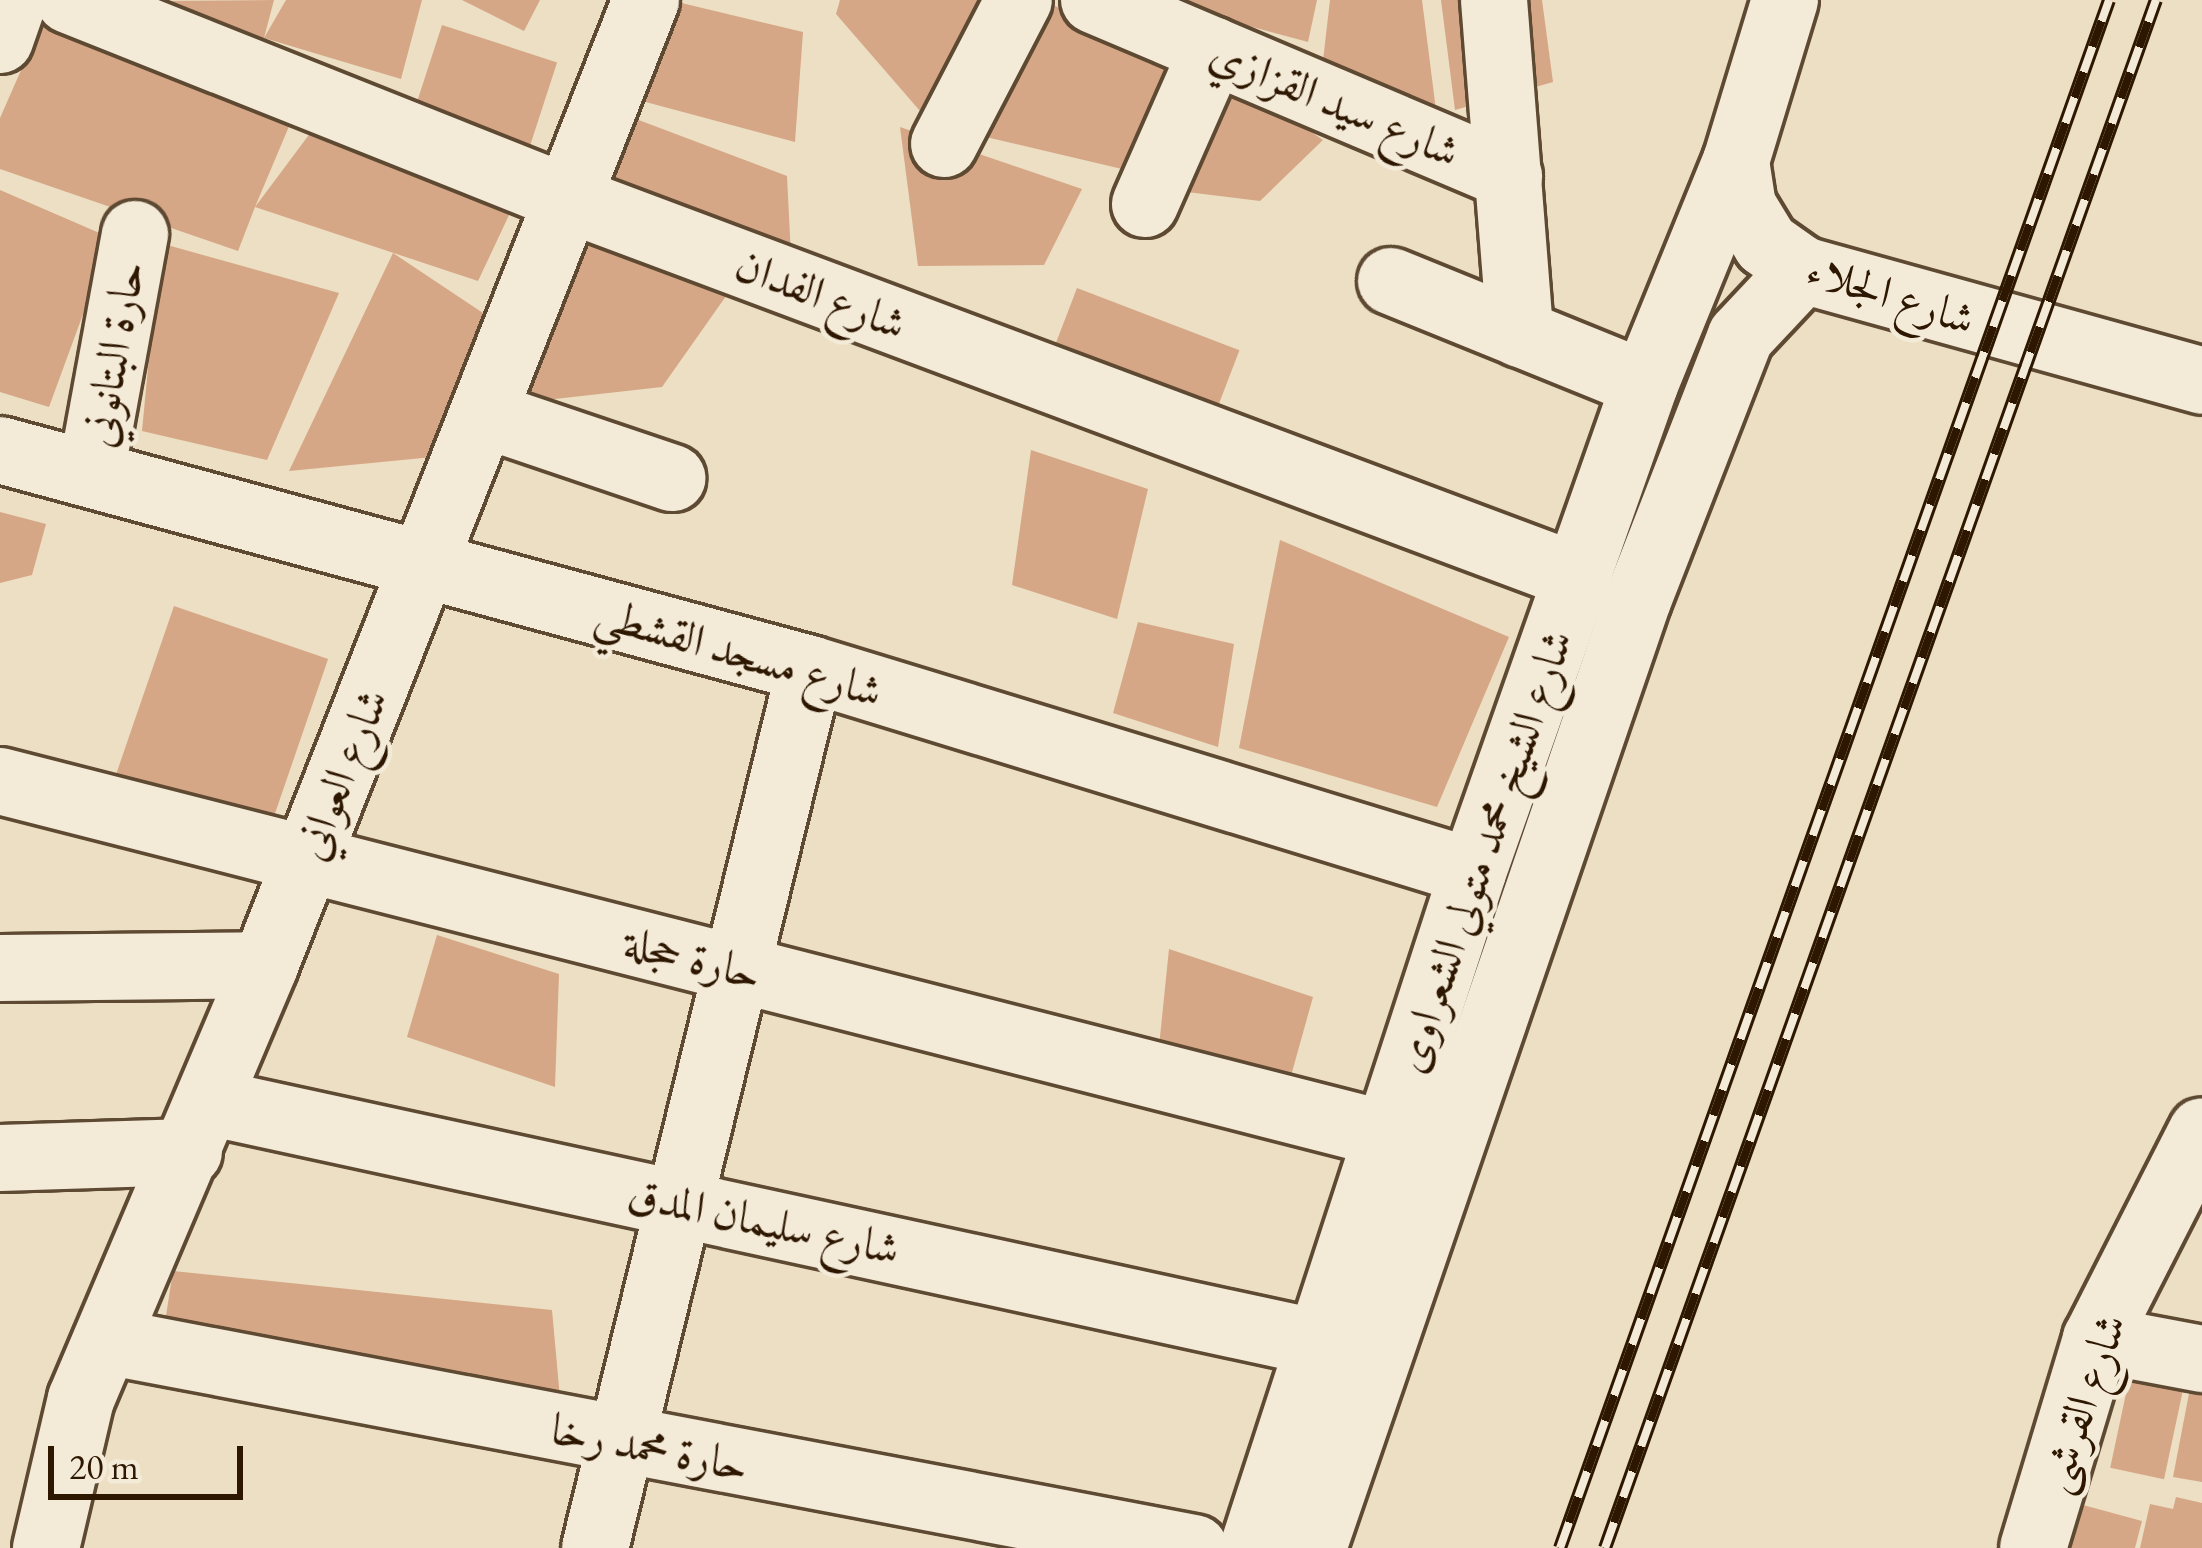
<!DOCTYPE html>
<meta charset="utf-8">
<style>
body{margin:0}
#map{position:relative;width:2202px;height:1548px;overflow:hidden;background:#ecdfc3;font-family:"EB Garamond",Amiri,serif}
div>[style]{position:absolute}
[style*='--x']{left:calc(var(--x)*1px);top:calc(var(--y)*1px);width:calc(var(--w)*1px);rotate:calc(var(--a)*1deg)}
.building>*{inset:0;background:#d6a786;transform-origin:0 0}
.roads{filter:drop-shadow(3px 0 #5e4932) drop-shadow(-3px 0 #5e4932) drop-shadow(0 3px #5e4932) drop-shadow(0 -3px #5e4932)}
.street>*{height:66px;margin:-33px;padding:0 33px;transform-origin:33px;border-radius:33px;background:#f3ead8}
.secondary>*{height:66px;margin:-33px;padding:0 33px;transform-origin:33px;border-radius:33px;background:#f3ead8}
.rail>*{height:14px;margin-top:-7px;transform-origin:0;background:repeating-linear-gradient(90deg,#f3ead8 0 27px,#2e1701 0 54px);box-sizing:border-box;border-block:3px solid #2e1701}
span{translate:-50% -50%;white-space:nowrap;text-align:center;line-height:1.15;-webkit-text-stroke:9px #f3ead8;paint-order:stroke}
.street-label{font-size:45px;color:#2e1701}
.scale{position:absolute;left:48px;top:1446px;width:195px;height:54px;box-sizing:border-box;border:6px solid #2e1701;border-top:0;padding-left:15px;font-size:36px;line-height:42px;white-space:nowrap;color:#2e1701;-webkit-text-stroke:9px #f3ead8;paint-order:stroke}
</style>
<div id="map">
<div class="building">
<div style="clip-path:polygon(274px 0,264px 38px,286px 0,422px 0,401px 79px,264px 38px,157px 1px)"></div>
<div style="clip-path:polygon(462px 0,540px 0,524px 31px)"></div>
<div style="clip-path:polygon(669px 0,803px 32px,795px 142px,642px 101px)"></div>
<div style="clip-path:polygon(840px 0,993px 0,920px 111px,836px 14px)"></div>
<div style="clip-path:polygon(1044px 0,1172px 68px,1122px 169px,969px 133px)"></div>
<div style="clip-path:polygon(1152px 0,1317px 0,1308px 42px)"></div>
<div style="clip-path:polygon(1330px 0,1422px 0,1437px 118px,1319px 95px)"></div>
<div style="clip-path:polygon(1441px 0,1542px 0,1553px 82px,1455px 110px)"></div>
<div style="clip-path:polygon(44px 18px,290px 124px,255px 207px,320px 120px,511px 211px,478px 281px,255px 207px,238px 251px,0 169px,0 118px)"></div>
<div style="left:442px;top:25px;width:121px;height:92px;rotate:18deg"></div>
<div style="clip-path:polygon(1234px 79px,1323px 140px,1260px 201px,1187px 192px)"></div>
<div style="clip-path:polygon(628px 116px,787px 176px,791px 256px,603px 194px)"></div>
<div style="clip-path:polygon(900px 127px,1082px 189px,1044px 265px,918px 266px)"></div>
<div style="clip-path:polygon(0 190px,111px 238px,49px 407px,0 392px)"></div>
<div style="clip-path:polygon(582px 229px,731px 289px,662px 387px,519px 403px)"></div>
<div style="clip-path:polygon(160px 243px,339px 293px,267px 460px,142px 431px)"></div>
<div style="clip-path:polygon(393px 253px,483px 313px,433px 457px,289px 471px)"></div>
<div style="left:1077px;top:288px;width:174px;height:73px;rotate:21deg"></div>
<div style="clip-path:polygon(1031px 450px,1148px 489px,1117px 619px,1012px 585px)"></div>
<div style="clip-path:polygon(0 512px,46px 524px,32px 575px,0 583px)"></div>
<div style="clip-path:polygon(1280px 540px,1509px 637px,1437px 807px,1239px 748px)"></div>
<div style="left:174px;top:606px;width:163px;height:181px;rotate:19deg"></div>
<div style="clip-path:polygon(1138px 622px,1234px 644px,1218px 747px,1113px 713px)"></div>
<div style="clip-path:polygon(437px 935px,559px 974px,555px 1087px,407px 1037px)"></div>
<div style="clip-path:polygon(1169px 949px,1313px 997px,1282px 1108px,1156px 1076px)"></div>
<div style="clip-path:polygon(173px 1271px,552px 1310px,561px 1409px,165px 1322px)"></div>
<div style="left:2131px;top:1370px;width:55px;height:100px;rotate:12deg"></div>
<div style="clip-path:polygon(2191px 1383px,2202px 1385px,2202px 1482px,2173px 1477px)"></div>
<div style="clip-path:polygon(2176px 1497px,2202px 1503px,2202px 1548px,2140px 1548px,2150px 1504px,2173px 1509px)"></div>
<div style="clip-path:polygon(2072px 1502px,2142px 1521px,2135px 1548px,2035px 1548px)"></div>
</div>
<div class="roads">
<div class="street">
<div style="--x:69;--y:0;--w:535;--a:21.72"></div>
<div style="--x:566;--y:198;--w:1081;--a:20.53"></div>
<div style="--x:1094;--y:0;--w:451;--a:23"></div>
<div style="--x:1494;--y:0;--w:335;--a:85.5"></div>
<div style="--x:0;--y:40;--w:42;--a:-70.7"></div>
<div style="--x:944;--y:144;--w:162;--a:-62.5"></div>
<div style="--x:1145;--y:204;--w:168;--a:-66.2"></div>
<div style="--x:1391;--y:281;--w:274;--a:22.1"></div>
<div style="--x:483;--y:414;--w:200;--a:18.7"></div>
<div style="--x:0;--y:450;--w:839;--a:15.13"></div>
<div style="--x:810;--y:669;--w:693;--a:17.02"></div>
<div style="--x:91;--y:474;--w:244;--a:-79.6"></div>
<div style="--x:0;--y:781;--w:1429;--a:14.3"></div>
<div style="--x:0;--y:968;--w:265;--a:-0.6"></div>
<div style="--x:209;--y:1102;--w:1136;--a:12.25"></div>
<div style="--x:0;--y:1158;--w:189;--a:-1.8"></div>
<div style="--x:2096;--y:1339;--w:108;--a:10.7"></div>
<div style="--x:106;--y:1341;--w:1108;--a:10.77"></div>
<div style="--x:46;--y:1548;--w:153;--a:-76.8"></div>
<div style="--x:81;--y:1399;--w:471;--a:-67"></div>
<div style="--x:265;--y:965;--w:1037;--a:-68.45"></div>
<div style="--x:595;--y:1548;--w:905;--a:-76.26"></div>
<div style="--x:2033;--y:1548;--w:218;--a:-73.2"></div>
<div style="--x:2096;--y:1339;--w:233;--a:-63"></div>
</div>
<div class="secondary">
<div style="--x:1785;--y:0;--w:168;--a:106.9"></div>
<div style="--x:1736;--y:161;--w:46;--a:81.2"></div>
<div style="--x:1743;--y:206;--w:44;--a:58.8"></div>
<div style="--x:1766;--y:244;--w:45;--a:35.1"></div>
<div style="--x:1803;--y:270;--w:414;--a:15.5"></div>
<div style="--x:1253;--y:1548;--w:711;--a:-71.97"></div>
<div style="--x:1473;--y:872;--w:517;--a:-70.58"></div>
<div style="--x:1645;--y:384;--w:241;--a:-67.8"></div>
<div style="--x:1313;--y:1548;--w:1002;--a:-71.08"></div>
<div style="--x:1638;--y:600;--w:283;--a:-68.7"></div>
<div style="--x:1741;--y:336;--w:91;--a:-46.8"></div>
</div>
</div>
<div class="rail">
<div style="--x:1560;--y:1548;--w:1642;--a:-70.47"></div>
<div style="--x:1605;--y:1548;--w:1643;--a:-70.41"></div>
</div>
<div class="street-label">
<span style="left:1335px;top:102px;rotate:23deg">شارع سيد القزازي</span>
<span style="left:821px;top:294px;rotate:21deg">شارع الفدان</span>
<span style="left:1891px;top:294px;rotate:18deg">شارع الجلاء</span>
<span style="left:113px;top:354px;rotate:-80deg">حارة البتانوني</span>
<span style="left:739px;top:652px;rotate:16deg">شارع مسجد القشطي</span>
<span style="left:341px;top:774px;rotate:-68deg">شارع العواني</span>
<span style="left:1483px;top:851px;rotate:-71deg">شارع الشيخ محمد متولي الشعراوى</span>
<span style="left:693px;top:958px;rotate:14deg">حارة حجلة</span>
<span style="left:764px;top:1221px;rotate:12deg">شارع سليمان المدق</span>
<span style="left:2082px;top:1403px;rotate:-71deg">شارع القرشى</span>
<span style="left:650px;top:1447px;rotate:11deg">حارة محمد رخا</span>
</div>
<div class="scale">20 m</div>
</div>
